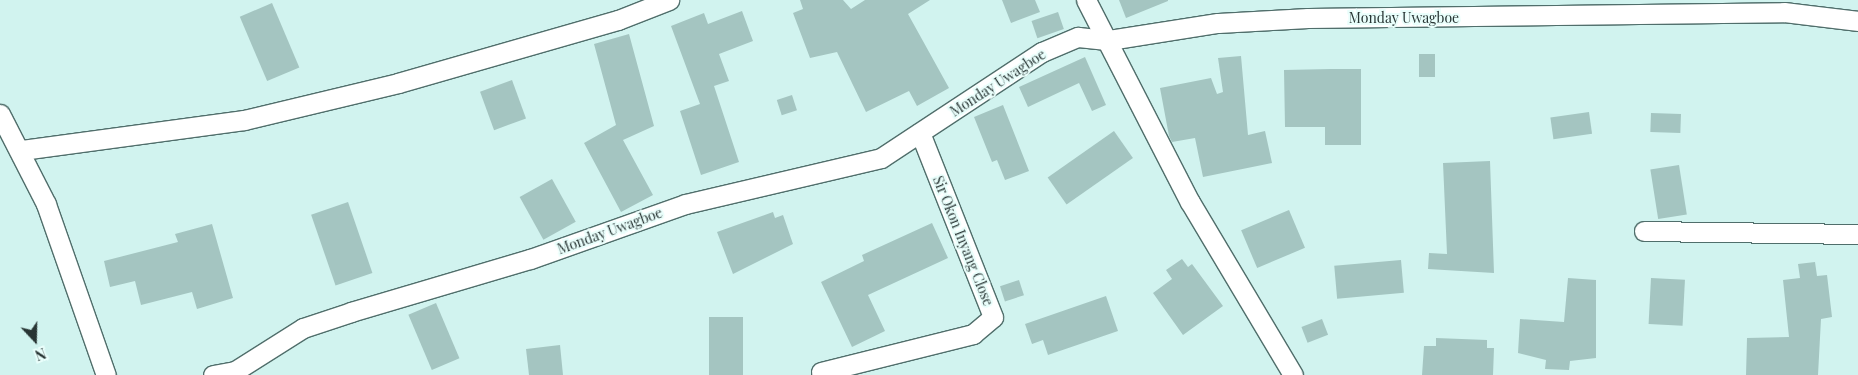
<!DOCTYPE html>
<style>
body{margin:0}
#map{position:relative;width:1858px;height:375px;overflow:hidden;background:#d1f3ef;font-family:"Playfair Display",serif}
div>[style]{position:absolute}
[style*='--x']{left:calc(var(--x)*1px);top:calc(var(--y)*1px);width:calc(var(--w)*1px);rotate:calc(var(--a)*1deg)}
.building>*{inset:0;background:#a4c5c1;transform-origin:0 0}
.roads{filter:drop-shadow(1px 0 #506e6b) drop-shadow(-1px 0 #506e6b) drop-shadow(0 1px #506e6b) drop-shadow(0 -1px #506e6b)}
.street>*{height:19px;margin:-9.5px;padding:0 9.5px;transform-origin:9.5px;border-radius:9.5px;background:#fff}
span{translate:-50% -50%;white-space:nowrap;text-align:center;line-height:1.15;-webkit-text-stroke:4px #e9fefb;paint-order:stroke}
.street-label{font-size:14px;color:#283534}
.north{position:absolute;left:10px;top:315px;width:50px;height:50px;-webkit-text-stroke:4px #e9fefb;paint-order:stroke;rotate:159deg;font-size:14px;font-weight:700;line-height:20px;text-align:center;color:#283534}
.north::after{content:'';display:block;margin:auto;width:18px;height:22px;background:#283534;clip-path:polygon(50% 0,100% 100%,50% 72%,0 100%)}
</style>
<div id="map">
<div class="building">
<div style="clip-path:polygon(800px 0,843px 0,851px 9px,865px 0,930px 0,908px 14px,949px 88px,917px 106px,909px 91px,866px 112px,837px 52px,810px 58px,793px 13px,803px 9px)"></div>
<div style="clip-path:polygon(1002px 0,1035px 0,1040px 12px,1011px 23px)"></div>
<div style="clip-path:polygon(1119px 0,1168px 0,1168px 1px,1126px 18px)"></div>
<div style="left:272px;top:3px;width:70px;height:35px;rotate:67deg"></div>
<div style="clip-path:polygon(742px 11px,753px 41px,719px 54px,729px 81px,714px 86px,739px 162px,701px 175px,680px 111px,700px 104px,671px 26px,704px 13px,708px 24px)"></div>
<div style="left:1058px;top:12px;width:18px;height:28px;rotate:71deg"></div>
<div style="clip-path:polygon(629px 34px,654px 126px,623px 140px,653px 195px,621px 212px,584px 143px,616px 125px,594px 44px)"></div>
<div style="left:1419px;top:54px;width:16px;height:23px"></div>
<div style="clip-path:polygon(1241px 56px,1248px 135px,1265px 131px,1272px 163px,1203px 177px,1195px 138px,1172px 142px,1169px 136px,1160px 88px,1211px 78px,1217px 94px,1223px 92px,1218px 58px)"></div>
<div style="clip-path:polygon(1085px 57px,1106px 105px,1092px 111px,1079px 83px,1028px 107px,1019px 87px)"></div>
<div style="clip-path:polygon(1331px 69px,1361px 69px,1361px 145px,1325px 145px,1325px 127px,1285px 127px,1284px 70px)"></div>
<div style="left:512px;top:80px;width:41px;height:34px;rotate:70deg"></div>
<div style="left:792px;top:95px;width:16px;height:16px;rotate:72deg"></div>
<div style="clip-path:polygon(1003px 105px,1029px 171px,1005px 180px,997px 160px,992px 162px,974px 117px)"></div>
<div style="left:1589px;top:112px;width:22px;height:39px;rotate:82deg"></div>
<div style="left:1651px;top:113px;width:30px;height:19px;rotate:2deg"></div>
<div style="left:1114px;top:131px;width:33px;height:81px;rotate:55deg"></div>
<div style="clip-path:polygon(1490px 161px,1494px 273px,1428px 269px,1429px 253px,1447px 254px,1443px 163px)"></div>
<div style="left:1679px;top:165px;width:50px;height:29px;rotate:81deg"></div>
<div style="left:552px;top:179px;width:49px;height:37px;rotate:61deg"></div>
<div style="left:348px;top:202px;width:75px;height:39px;rotate:71deg"></div>
<div style="left:1289px;top:210px;width:41px;height:52px;rotate:67deg"></div>
<div style="clip-path:polygon(773px 212px,775px 218px,783px 215px,793px 244px,733px 274px,717px 232px)"></div>
<div style="clip-path:polygon(932px 223px,948px 258px,868px 295px,885px 331px,852px 347px,821px 282px,864px 261px,862px 255px)"></div>
<div style="clip-path:polygon(212px 224px,233px 298px,197px 309px,192px 292px,141px 305px,135px 281px,110px 287px,104px 261px,178px 242px,175px 234px)"></div>
<div style="clip-path:polygon(1182px 259px,1188px 267px,1192px 264px,1223px 306px,1183px 335px,1153px 293px,1172px 279px,1166px 270px)"></div>
<div style="left:1401px;top:260px;width:33px;height:67px;rotate:85deg"></div>
<div style="clip-path:polygon(1815px 262px,1817px 276px,1827px 275px,1832px 317px,1821px 319px,1818px 375px,1746px 375px,1747px 338px,1789px 337px,1783px 280px,1800px 278px,1798px 264px)"></div>
<div style="clip-path:polygon(1568px 278px,1596px 280px,1596px 358px,1570px 361px,1569px 370px,1545px 369px,1546px 360px,1518px 353px,1520px 319px,1564px 322px)"></div>
<div style="left:1651px;top:278px;width:34px;height:46px;rotate:3deg"></div>
<div style="left:1019px;top:280px;width:16px;height:20px;rotate:72deg"></div>
<div style="clip-path:polygon(1106px 296px,1118px 331px,1048px 355px,1043px 340px,1032px 344px,1025px 324px)"></div>
<div style="left:436px;top:303px;width:60px;height:30px;rotate:67deg"></div>
<div style="left:709px;top:317px;width:34px;height:58px"></div>
<div style="left:1322px;top:319px;width:17px;height:22px;rotate:69deg"></div>
<div style="clip-path:polygon(1436px 338px,1487px 340px,1487px 348px,1494px 348px,1493px 375px,1422px 375px,1424px 346px,1436px 346px)"></div>
<div style="clip-path:polygon(560px 345px,563px 375px,529px 375px,526px 349px)"></div>
</div>
<div class="roads">
<div class="street">
<div style="--x:1086;--y:0;--w:227;--a:62.8"></div>
<div style="--x:1190;--y:202;--w:201;--a:59.2"></div>
<div style="--x:0;--y:114;--w:101;--a:62.9"></div>
<div style="--x:46;--y:204;--w:181;--a:70.7"></div>
<div style="--x:22;--y:150;--w:224;--a:-7.7"></div>
<div style="--x:244;--y:120;--w:158;--a:-13.5"></div>
<div style="--x:398;--y:83;--w:229;--a:-16"></div>
<div style="--x:618;--y:20;--w:55;--a:-21.4"></div>
<div style="--x:1644;--y:231;--w:214;--a:0.8"></div>
<div style="--x:821;--y:372;--w:157;--a:-14"></div>
<div style="--x:973;--y:334;--w:26;--a:-40"></div>
<div style="--x:993;--y:317;--w:198;--a:-111.6"></div>
<div style="--x:213;--y:375;--w:22;--a:-10"></div>
<div style="--x:235;--y:371;--w:80;--a:-32.3"></div>
<div style="--x:303;--y:328;--w:51;--a:-18.4"></div>
<div style="--x:351;--y:312;--w:187;--a:-16.5"></div>
<div style="--x:530;--y:259;--w:164;--a:-19.5"></div>
<div style="--x:685;--y:204;--w:201;--a:-13.2"></div>
<div style="--x:881;--y:158;--w:193;--a:-33.4"></div>
<div style="--x:1042;--y:52;--w:39;--a:-23"></div>
<div style="--x:1078;--y:37;--w:31;--a:6"></div>
<div style="--x:1109;--y:40;--w:110;--a:-8.9"></div>
<div style="--x:1218;--y:23;--w:90;--a:-3.2"></div>
<div style="--x:1308;--y:18;--w:476;--a:-0.7"></div>
<div style="--x:1784;--y:12;--w:75;--a:6.9"></div>
</div>
</div>
<div class="street-label">
<span style="left:1404px;top:18px">Monday Uwagboe</span>
<span style="left:998px;top:83px;rotate:-33deg">Monday Uwagboe</span>
<span style="left:610px;top:231px;rotate:-20deg">Monday Uwagboe</span>
<span style="left:963px;top:241px;rotate:68deg">Sir Okon Inyang Close</span>
</div>
<div class="north">N</div>
</div>
